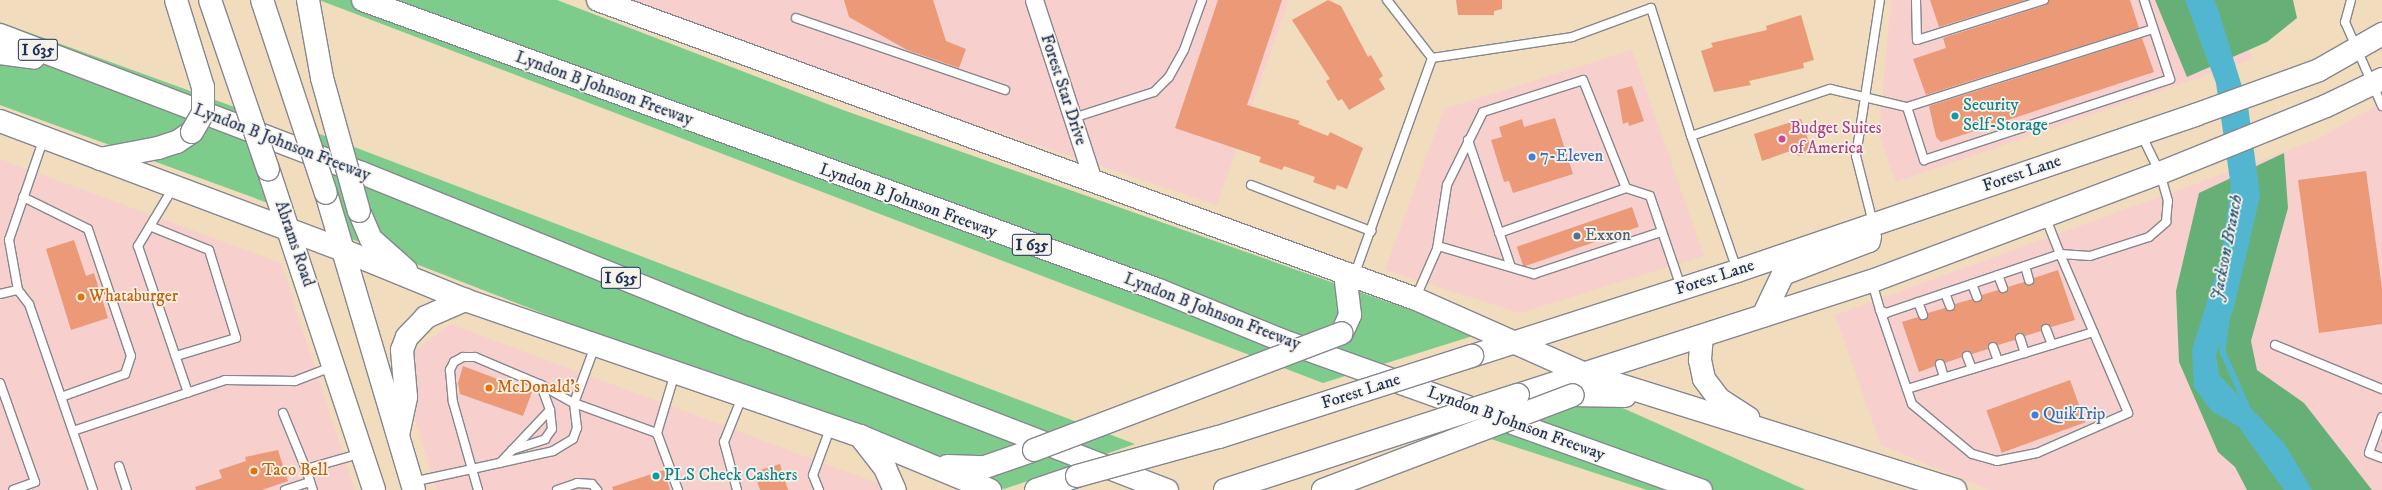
<!DOCTYPE html>
<style>
body{margin:0}
#map{position:relative;width:2382px;height:490px;overflow:hidden;background:#f1dcbd;font-family:"IM FELL DW Pica",serif}
div>[style]{position:absolute}
[style*='--x']{left:calc(var(--x)*1px);top:calc(var(--y)*1px);width:calc(var(--w)*1px);rotate:calc(var(--a)*1deg)}
.built>*{inset:0;background:#f7d0ce}
.green>*{inset:0;background:#7ecc8c}
.forest>*{inset:0;background:#66b078}
.water>*{inset:0;background:#52b6d1}
.stream>*{height:5.5px;margin:-2.75px;padding:0 2.75px;transform-origin:2.75px;border-radius:2.75px;background:#52b6d1}
.building>*{inset:0;background:#eb9977;transform-origin:0 0}
.roads{filter:drop-shadow(1px 0 #86868e) drop-shadow(-1px 0 #86868e) drop-shadow(0 1px #86868e) drop-shadow(0 -1px #86868e)}
.service>*{height:8px;margin:-4px;padding:0 4px;transform-origin:4px;border-radius:4px;background:#fff}
.minor>*{height:17px;margin:-8.5px;padding:0 8.5px;transform-origin:8.5px;border-radius:8.5px;background:#fff}
.secondary>*{height:22px;margin:-11px;padding:0 11px;transform-origin:11px;border-radius:11px;background:#fff}
.motorway>*{height:22px;margin:-11px;padding:0 11px;transform-origin:11px;border-radius:11px;background:#fff}
.bridges{filter:drop-shadow(1px 0 #86868e) drop-shadow(-1px 0 #86868e) drop-shadow(0 1px #86868e) drop-shadow(0 -1px #86868e)}
.secondary-bridge>*{height:22px;margin:-11px;padding:0 11px;transform-origin:11px;border-radius:11px;background:#fff}
.dots>*{width:11px;height:11px;translate:-50% -50%;box-sizing:border-box;border:2px solid #f7f3e8;border-radius:50%}
span{translate:-50% -50%;white-space:nowrap;text-align:center;line-height:1.15;-webkit-text-stroke:3.5px #f7f3e8;paint-order:stroke}
.shield-label span{padding:1px 3px;background:#f7f3e8;border:1px solid;border-radius:3px;-webkit-text-stroke-width:0}
.shield-label{font-size:16px;color:#1b2f5e;font-weight:700}
.street-label{font-size:17px;color:#1b2f5e}
.culture-label{font-size:17px;color:#0d838f}
.left{translate:0 -50%;text-align:left}
.hotel-label{font-size:17px;color:#b23c85}
.shop-label{font-size:17px;color:#366cbe}
.service-label{font-size:17px;color:#4e5e75}
.food-label{font-size:17px;color:#c56008}
.water-label{font-size:18px;color:#2c5880;font-style:italic}
</style>
<div id="map">
<div class="built">
<div style="clip-path:polygon(604px 0,1289px 0,1217px 205px)"></div>
<div style="clip-path:polygon(1891px 0,2231px 0,2253px 59px,1896px 182px,1879px 134px)"></div>
<div style="clip-path:polygon(1632px 50px,1704px 256px,1520px 313px,1385px 270px,1444px 109px)"></div>
<div style="clip-path:polygon(2382px 102px,2382px 490px,1990px 490px,1881px 445px,1835px 315px,2316px 140px)"></div>
<div style="clip-path:polygon(0 159px,281px 263px,355px 490px,0 490px)"></div>
<div style="clip-path:polygon(450px 324px,896px 490px,437px 490px,398px 364px)"></div>
</div>
<div class="green">
<div style="clip-path:polygon(319px 0,557px 0,843px 110px,1479px 334px,1323px 383px)"></div>
<div style="clip-path:polygon(0 22px,240px 109px,268px 203px,0 105px)"></div>
<div style="clip-path:polygon(312px 131px,1135px 444px,1004px 489px,930px 464px,344px 236px)"></div>
<div style="clip-path:polygon(1569px 384px,1806px 490px,1647px 490px,1451px 426px)"></div>
</div>
<div class="forest">
<div style="clip-path:polygon(2155px 0,2293px 0,2297px 18px,2267px 42px,2187px 77px)"></div>
<div style="clip-path:polygon(2284px 153px,2288px 208px,2251px 341px,2257px 370px,2304px 403px,2372px 490px,2247px 490px,2235px 467px,2218px 452px,2179px 362px,2176px 291px,2199px 193px)"></div>
</div>
<div class="water">
<div style="clip-path:polygon(2185px 0,2214px 0,2218px 9px,2248px 106px,2260px 196px,2234px 307px,2216px 355px,2219px 375px,2284px 443px,2312px 490px,2284px 490px,2239px 427px,2212px 411px,2194px 387px,2192px 350px,2221px 257px,2231px 187px,2216px 83px)"></div>
</div>
<div class="stream">
<div style="--x:2227;--y:322;--w:30;--a:98"></div>
<div style="--x:2223;--y:352;--w:59;--a:66"></div>
</div>
<div class="building">
<div style="clip-path:polygon(844px 0,933px 0,946px 41px,966px 49px,959px 68px,907px 50px,849px 17px)"></div>
<div style="clip-path:polygon(1218px 0,1282px 0,1247px 105px,1300px 121px,1298px 124px,1328px 136px,1330px 132px,1363px 148px,1347px 189px,1337px 185px,1335px 190px,1313px 182px,1315px 177px,1284px 166px,1282px 170px,1259px 162px,1261px 157px,1175px 128px)"></div>
<div style="clip-path:polygon(1328px 0,1341px 6px,1368px 57px,1371px 55px,1383px 76px,1379px 79px,1385px 89px,1349px 110px,1342px 99px,1338px 101px,1326px 81px,1330px 79px,1292px 20px)"></div>
<div style="clip-path:polygon(1456px 0,1502px 0,1502px 9px,1494px 11px,1494px 15px,1458px 15px)"></div>
<div style="clip-path:polygon(1930px 0,2026px 0,1939px 27px)"></div>
<div style="clip-path:polygon(2049px 0,2130px 0,2139px 28px,1926px 95px,1913px 59px,1946px 48px,1943px 38px,2046px 5px)"></div>
<div style="clip-path:polygon(1801px 15px,1814px 60px,1803px 63px,1804px 68px,1749px 81px,1751px 85px,1714px 92px,1701px 51px,1713px 47px,1711px 43px,1767px 30px,1766px 26px)"></div>
<div style="clip-path:polygon(2142px 38px,2154px 72px,1941px 142px,1936px 137px,1929px 106px)"></div>
<div style="clip-path:polygon(1632px 86px,1644px 121px,1629px 126px,1628px 122px,1623px 124px,1617px 90px)"></div>
<div style="clip-path:polygon(1555px 118px,1573px 174px,1513px 193px,1509px 181px,1504px 182px,1491px 140px,1502px 137px,1499px 127px,1522px 119px,1524px 127px)"></div>
<div style="clip-path:polygon(1801px 119px,1812px 151px,1798px 156px,1796px 149px,1762px 161px,1754px 134px)"></div>
<div style="clip-path:polygon(2366px 171px,2382px 288px,2382px 324px,2319px 333px,2298px 180px)"></div>
<div style="left:1632px;top:207px;width:21px;height:122px;rotate:71deg"></div>
<div style="clip-path:polygon(74px 240px,86px 276px,94px 273px,108px 318px,71px 330px,46px 249px)"></div>
<div style="clip-path:polygon(2058px 270px,2075px 320px,2051px 327px,2044px 324px,2041px 331px,2025px 336px,2018px 333px,2015px 340px,1998px 345px,1992px 342px,1988px 349px,1972px 354px,1965px 351px,1962px 357px,1945px 363px,1938px 359px,1935px 366px,1919px 372px,1902px 322px,1918px 317px,1925px 320px,1928px 313px,1945px 308px,1952px 311px,1955px 304px,1972px 299px,1979px 302px,1982px 295px,1998px 290px,2005px 293px,2008px 287px,2024px 282px,2031px 285px,2034px 278px)"></div>
<div style="clip-path:polygon(463px 366px,532px 392px,523px 416px,460px 394px,458px 383px)"></div>
<div style="left:2070px;top:380px;width:45px;height:89px;rotate:70deg"></div>
<div style="clip-path:polygon(278px 450px,288px 481px,262px 490px,196px 490px,195px 487px,222px 478px,219px 470px,246px 461px,245px 457px)"></div>
<div style="clip-path:polygon(780px 464px,788px 490px,760px 490px,754px 472px)"></div>
<div style="clip-path:polygon(664px 470px,670px 490px,613px 490px,612px 487px)"></div>
</div>
<div class="roads">
<div class="service">
<div style="--x:1387;--y:0;--w:73;--a:52.2"></div>
<div style="--x:1916;--y:0;--w:40;--a:88.6"></div>
<div style="--x:1917;--y:40;--w:133;--a:-17.5"></div>
<div style="--x:2351;--y:0;--w:23;--a:105"></div>
<div style="--x:2345;--y:22;--w:92;--a:66.2"></div>
<div style="--x:796;--y:18;--w:221;--a:19"></div>
<div style="--x:1907;--y:107;--w:56;--a:72.2"></div>
<div style="--x:1924;--y:160;--w:259;--a:-18.2"></div>
<div style="--x:2170;--y:79;--w:83;--a:-108.2"></div>
<div style="--x:1073;--y:118;--w:85;--a:-17.8"></div>
<div style="--x:1154;--y:92;--w:21;--a:-45"></div>
<div style="--x:1169;--y:77;--w:31;--a:-61"></div>
<div style="--x:1184;--y:50;--w:53;--a:-70.2"></div>
<div style="--x:1468;--y:140;--w:134;--a:71.3"></div>
<div style="--x:1251;--y:185;--w:129;--a:21"></div>
<div style="--x:173;--y:188;--w:68;--a:121.1"></div>
<div style="--x:138;--y:246;--w:155;--a:71.2"></div>
<div style="--x:23;--y:197;--w:72;--a:26.2"></div>
<div style="--x:88;--y:229;--w:134;--a:71.3"></div>
<div style="--x:131;--y:356;--w:19;--a:108"></div>
<div style="--x:125;--y:374;--w:68;--a:160.2"></div>
<div style="--x:2045;--y:216;--w:41;--a:68.5"></div>
<div style="--x:2060;--y:254;--w:30;--a:4"></div>
<div style="--x:2090;--y:256;--w:62;--a:-17.9"></div>
<div style="--x:2149;--y:237;--w:23;--a:-41"></div>
<div style="--x:2166;--y:222;--w:21;--a:-85"></div>
<div style="--x:2168;--y:201;--w:29;--a:-106"></div>
<div style="--x:2160;--y:173;--w:43;--a:-116"></div>
<div style="--x:1873;--y:223;--w:69;--a:-104.2"></div>
<div style="--x:1856;--y:156;--w:158;--a:-81.3"></div>
<div style="--x:152;--y:227;--w:61;--a:22"></div>
<div style="--x:209;--y:250;--w:92;--a:72.9"></div>
<div style="--x:236;--y:338;--w:63;--a:163.3"></div>
<div style="--x:1499;--y:233;--w:135;--a:-19.5"></div>
<div style="--x:1438;--y:246;--w:100;--a:16.3"></div>
<div style="--x:1534;--y:274;--w:134;--a:-18.3"></div>
<div style="--x:2025;--y:266;--w:15;--a:74"></div>
<div style="--x:1737;--y:270;--w:142;--a:-108.9"></div>
<div style="--x:1691;--y:136;--w:147;--a:-18.7"></div>
<div style="--x:1830;--y:89;--w:79;--a:13.2"></div>
<div style="--x:1907;--y:107;--w:258;--a:-17.6"></div>
<div style="--x:1998;--y:275;--w:14;--a:69"></div>
<div style="--x:1354;--y:276;--w:232;--a:-70.3"></div>
<div style="--x:1432;--y:58;--w:142;--a:-8.5"></div>
<div style="--x:1572;--y:37;--w:84;--a:-20.2"></div>
<div style="--x:1651;--y:8;--w:134;--a:72.6"></div>
<div style="--x:1872;--y:282;--w:29;--a:74"></div>
<div style="--x:1880;--y:310;--w:7;--a:27"></div>
<div style="--x:1886;--y:313;--w:184;--a:-18.7"></div>
<div style="--x:2060;--y:254;--w:173;--a:66.8"></div>
<div style="--x:2128;--y:413;--w:99;--a:156.3"></div>
<div style="--x:2037;--y:453;--w:41;--a:168.7"></div>
<div style="--x:1997;--y:461;--w:26;--a:-164"></div>
<div style="--x:1972;--y:454;--w:78;--a:-140.2"></div>
<div style="--x:1912;--y:404;--w:99;--a:-108.8"></div>
<div style="--x:1972;--y:284;--w:14;--a:69"></div>
<div style="--x:18;--y:290;--w:18;--a:52"></div>
<div style="--x:29;--y:304;--w:197;--a:71"></div>
<div style="--x:1945;--y:293;--w:14;--a:69"></div>
<div style="--x:0;--y:294;--w:18;--a:-13"></div>
<div style="--x:18;--y:290;--w:51;--a:-100.2"></div>
<div style="--x:9;--y:240;--w:108;--a:-71.1"></div>
<div style="--x:1416;--y:297;--w:52;--a:-66.4"></div>
<div style="--x:1437;--y:249;--w:65;--a:-81.1"></div>
<div style="--x:1447;--y:185;--w:81;--a:-63.7"></div>
<div style="--x:1483;--y:112;--w:105;--a:-17.7"></div>
<div style="--x:1583;--y:80;--w:116;--a:68.3"></div>
<div style="--x:1626;--y:188;--w:25;--a:18"></div>
<div style="--x:1650;--y:196;--w:96;--a:71.2"></div>
<div style="--x:1918;--y:302;--w:14;--a:69"></div>
<div style="--x:2046;--y:329;--w:17;--a:69"></div>
<div style="--x:2020;--y:338;--w:16;--a:72"></div>
<div style="--x:2275;--y:345;--w:116;--a:22.4"></div>
<div style="--x:1993;--y:347;--w:15;--a:70"></div>
<div style="--x:1967;--y:356;--w:14;--a:69"></div>
<div style="--x:1940;--y:364;--w:14;--a:73"></div>
<div style="--x:675;--y:373;--w:63;--a:106.7"></div>
<div style="--x:657;--y:433;--w:61;--a:69.8"></div>
<div style="--x:0;--y:383;--w:105;--a:70.5"></div>
<div style="--x:35;--y:482;--w:23;--a:160"></div>
<div style="--x:541;--y:385;--w:38;--a:29"></div>
<div style="--x:574;--y:403;--w:88;--a:19.9"></div>
<div style="--x:1907;--y:389;--w:195;--a:-17"></div>
<div style="--x:283;--y:413;--w:61;--a:67.7"></div>
<div style="--x:306;--y:469;--w:58;--a:-15.9"></div>
<div style="--x:2382;--y:417;--w:38;--a:110"></div>
<div style="--x:2369;--y:453;--w:14;--a:21"></div>
<div style="--x:73;--y:431;--w:160;--a:-18.5"></div>
<div style="--x:225;--y:380;--w:70;--a:0.8"></div>
<div style="--x:295;--y:381;--w:39;--a:-21"></div>
<div style="--x:512;--y:450;--w:35;--a:-18"></div>
<div style="--x:545;--y:439;--w:12;--a:-55"></div>
<div style="--x:552;--y:429;--w:19;--a:-96"></div>
<div style="--x:500;--y:463;--w:73;--a:-46.7"></div>
<div style="--x:550;--y:410;--w:27;--a:-110"></div>
<div style="--x:541;--y:385;--w:72;--a:-157"></div>
<div style="--x:475;--y:357;--w:12;--a:180"></div>
<div style="--x:463;--y:357;--w:10;--a:151"></div>
<div style="--x:454;--y:362;--w:9;--a:117"></div>
<div style="--x:450;--y:370;--w:32;--a:85"></div>
<div style="--x:453;--y:402;--w:70;--a:74.2"></div>
<div style="--x:472;--y:469;--w:83;--a:-12.5"></div>
<div style="--x:553;--y:451;--w:23;--a:-31"></div>
<div style="--x:573;--y:439;--w:12;--a:-70"></div>
<div style="--x:577;--y:428;--w:25;--a:-97"></div>
<div style="--x:574;--y:403;--w:61;--a:-69.8"></div>
<div style="--x:119;--y:466;--w:25;--a:72"></div>
<div style="--x:306;--y:469;--w:22;--a:72"></div>
<div style="--x:412;--y:482;--w:61;--a:-12.2"></div>
<div style="--x:472;--y:469;--w:22;--a:74"></div>
<div style="--x:285;--y:490;--w:26;--a:-18"></div>
<div style="--x:557;--y:490;--w:21;--a:-19"></div>
<div style="--x:577;--y:483;--w:15;--a:4"></div>
<div style="--x:592;--y:484;--w:8;--a:50"></div>
<div style="--x:737;--y:490;--w:50;--a:-105.2"></div>
<div style="--x:724;--y:442;--w:48;--a:-68.2"></div>
<div style="--x:819;--y:490;--w:16;--a:-112"></div>
<div style="--x:813;--y:475;--w:52;--a:-69.8"></div>
</div>
<div class="minor">
<div style="--x:1034;--y:0;--w:190;--a:71.9"></div>
</div>
<div class="secondary">
<div style="--x:598;--y:0;--w:871;--a:20.08"></div>
<div style="--x:1416;--y:299;--w:185;--a:23.9"></div>
<div style="--x:1585;--y:374;--w:388;--a:17.4"></div>
<div style="--x:0;--y:121;--w:369;--a:20.6"></div>
<div style="--x:345;--y:251;--w:130;--a:22.2"></div>
<div style="--x:465;--y:300;--w:418;--a:19"></div>
<div style="--x:860;--y:436;--w:141;--a:22.6"></div>
<div style="--x:100;--y:159;--w:59;--a:-10.7"></div>
<div style="--x:158;--y:148;--w:20;--a:-18"></div>
<div style="--x:177;--y:142;--w:18;--a:-34"></div>
<div style="--x:268;--y:169;--w:338;--a:71.7"></div>
<div style="--x:326;--y:193;--w:310;--a:73.5"></div>
<div style="--x:359;--y:211;--w:30;--a:67"></div>
<div style="--x:371;--y:239;--w:47;--a:41.5"></div>
<div style="--x:1763;--y:316;--w:47;--a:-64.5"></div>
<div style="--x:1783;--y:274;--w:92;--a:-21"></div>
<div style="--x:1869;--y:241;--w:4;--a:-76"></div>
<div style="--x:1342;--y:333;--w:20;--a:-66"></div>
<div style="--x:1350;--y:315;--w:42;--a:-96.8"></div>
<div style="--x:1702;--y:336;--w:24;--a:95"></div>
<div style="--x:1700;--y:360;--w:19;--a:78"></div>
<div style="--x:1704;--y:379;--w:25;--a:53"></div>
<div style="--x:1719;--y:399;--w:35;--a:33"></div>
<div style="--x:1472;--y:356;--w:278;--a:-17.8"></div>
<div style="--x:1737;--y:271;--w:484;--a:-18.8"></div>
<div style="--x:2195;--y:115;--w:132;--a:-19.9"></div>
<div style="--x:2319;--y:70;--w:73;--a:-29.7"></div>
<div style="--x:1518;--y:395;--w:372;--a:-17.9"></div>
<div style="--x:1872;--y:281;--w:308;--a:-20.6"></div>
<div style="--x:2160;--y:173;--w:179;--a:-22"></div>
<div style="--x:2326;--y:106;--w:62;--a:-25.7"></div>
<div style="--x:1573;--y:395;--w:52;--a:1.1"></div>
<div style="--x:398;--y:435;--w:39;--a:-78"></div>
<div style="--x:406;--y:397;--w:47;--a:-94.9"></div>
<div style="--x:402;--y:350;--w:14;--a:-69"></div>
<div style="--x:407;--y:337;--w:28;--a:-46"></div>
<div style="--x:426;--y:317;--w:43;--a:-23.6"></div>
<div style="--x:860;--y:436;--w:41;--a:52"></div>
<div style="--x:885;--y:468;--w:24;--a:66"></div>
<div style="--x:947;--y:466;--w:38;--a:2"></div>
<div style="--x:985;--y:467;--w:52;--a:-19.1"></div>
<div style="--x:1036;--y:490;--w:43;--a:-18.9"></div>
</div>
<div class="motorway">
<div style="--x:363;--y:0;--w:847;--a:20.02"></div>
<div style="--x:1159;--y:290;--w:132;--a:22.3"></div>
<div style="--x:1281;--y:340;--w:446;--a:19.7"></div>
<div style="--x:0;--y:35;--w:387;--a:20.9"></div>
<div style="--x:362;--y:173;--w:417;--a:22"></div>
<div style="--x:749;--y:329;--w:448;--a:21.1"></div>
<div style="--x:0;--y:53;--w:34;--a:8"></div>
</div>
</div>
<div class="bridges">
<div class="secondary-bridge">
<div style="--x:176;--y:0;--w:91;--a:72.8"></div>
<div style="--x:203;--y:87;--w:26;--a:90"></div>
<div style="--x:203;--y:113;--w:22;--a:120"></div>
<div style="--x:210;--y:0;--w:179;--a:71.1"></div>
<div style="--x:262;--y:0;--w:203;--a:71.7"></div>
<div style="--x:308;--y:0;--w:79;--a:79.8"></div>
<div style="--x:322;--y:78;--w:138;--a:74.5"></div>
<div style="--x:1034;--y:450;--w:329;--a:-20.8"></div>
<div style="--x:1077;--y:476;--w:147;--a:-15.4"></div>
<div style="--x:1219;--y:437;--w:266;--a:-17.8"></div>
<div style="--x:1225;--y:490;--w:308;--a:-18"></div>
<div style="--x:1323;--y:490;--w:267;--a:-20.8"></div>
</div>
</div>
<div class="dots">
<div style="left:1955px;top:116px;background:#0f9aa8"></div>
<div style="left:1782px;top:139px;background:#d1479c"></div>
<div style="left:1532px;top:157px;background:#3f7fe0"></div>
<div style="left:1577px;top:236px;background:#5c6f8a"></div>
<div style="left:81px;top:297px;background:#e8710a"></div>
<div style="left:489px;top:388px;background:#e8710a"></div>
<div style="left:2035px;top:415px;background:#3f7fe0"></div>
<div style="left:254px;top:471px;background:#e8710a"></div>
<div style="left:656px;top:476px;background:#0f9aa8"></div>
</div>
<div class="shield-label">
<span style="left:38px;top:50px">I 635</span>
<span style="left:1032px;top:245px">I 635</span>
<span style="left:621px;top:278px">I 635</span>
</div>
<div class="street-label">
<span style="left:604px;top:89px;rotate:20deg">Lyndon B Johnson Freeway</span>
<span style="left:1063px;top:90px;rotate:72deg">Forest Star Drive</span>
<span style="left:282px;top:143px;rotate:21deg">Lyndon B Johnson Freeway</span>
<span style="left:2022px;top:174px;rotate:-19deg">Forest Lane</span>
<span style="left:908px;top:201px;rotate:20deg">Lyndon B Johnson Freeway</span>
<span style="left:294px;top:244px;rotate:71deg">Abrams Road</span>
<span style="left:1715px;top:278px;rotate:-18deg">Forest Lane</span>
<span style="left:1212px;top:312px;rotate:21deg">Lyndon B Johnson Freeway</span>
<span style="left:1361px;top:392px;rotate:-18deg">Forest Lane</span>
<span style="left:1516px;top:424px;rotate:20deg">Lyndon B Johnson Freeway</span>
</div>
<div class="culture-label">
<span class="left" style="left:1963px;top:116px">Security<br>Self-Storage</span>
<span class="left" style="left:664px;top:476px">PLS Check Cashers</span>
</div>
<div class="hotel-label">
<span class="left" style="left:1790px;top:139px">Budget Suites<br>of America</span>
</div>
<div class="shop-label">
<span class="left" style="left:1540px;top:157px">7-Eleven</span>
<span class="left" style="left:2043px;top:415px">QuikTrip</span>
</div>
<div class="service-label">
<span class="left" style="left:1585px;top:236px">Exxon</span>
</div>
<div class="food-label">
<span class="left" style="left:89px;top:297px">Whataburger</span>
<span class="left" style="left:497px;top:388px">McDonald's</span>
<span class="left" style="left:262px;top:471px">Taco Bell</span>
</div>
<div class="water-label">
<span style="left:2227px;top:248px;rotate:-79deg">Jackson Branch</span>
</div>
</div>
